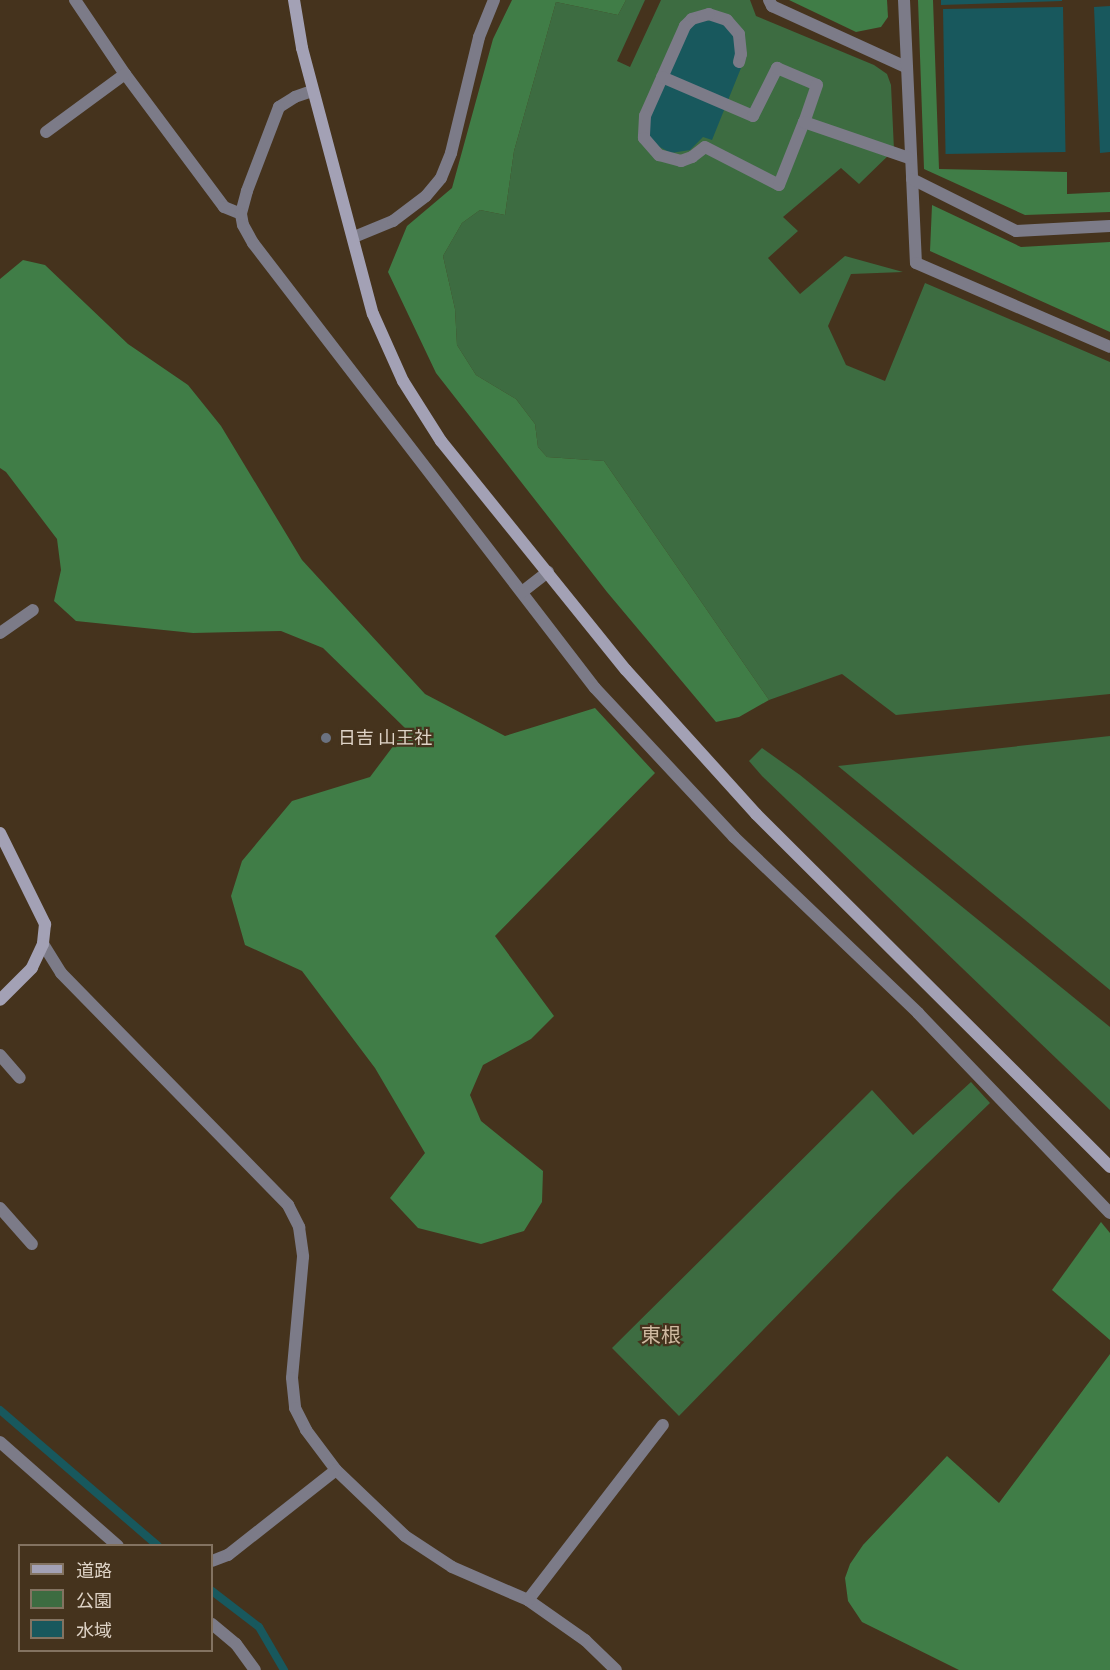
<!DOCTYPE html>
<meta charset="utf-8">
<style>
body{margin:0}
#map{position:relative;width:1110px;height:1670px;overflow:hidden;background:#45331d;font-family:"Source Serif 4","Noto Sans JP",serif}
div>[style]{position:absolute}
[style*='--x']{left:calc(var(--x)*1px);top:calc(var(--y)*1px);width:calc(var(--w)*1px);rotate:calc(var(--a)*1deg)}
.green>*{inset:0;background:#3d6c41}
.forest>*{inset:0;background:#407d47}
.water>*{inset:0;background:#18585d;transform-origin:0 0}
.stream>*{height:8px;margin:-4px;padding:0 4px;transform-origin:4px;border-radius:4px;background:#18585d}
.lane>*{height:12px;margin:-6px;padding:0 6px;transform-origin:6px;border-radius:6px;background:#7c7b88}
.street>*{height:12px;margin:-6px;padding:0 6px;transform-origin:6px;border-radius:6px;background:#7c7b88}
.secondary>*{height:12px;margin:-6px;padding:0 6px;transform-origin:6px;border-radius:6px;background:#a3a1b5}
.dots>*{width:16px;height:16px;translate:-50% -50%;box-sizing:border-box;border:3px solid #45331d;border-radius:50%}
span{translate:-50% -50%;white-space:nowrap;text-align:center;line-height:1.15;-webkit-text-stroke:4.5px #45331d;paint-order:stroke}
.poi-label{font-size:18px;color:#dfd4c7}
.left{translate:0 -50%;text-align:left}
.neighbourhood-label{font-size:20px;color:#d0baa1}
.legend{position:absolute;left:18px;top:1544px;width:195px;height:108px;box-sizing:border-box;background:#45331d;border:2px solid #837361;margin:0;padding:8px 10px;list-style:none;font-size:18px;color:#dfd4c7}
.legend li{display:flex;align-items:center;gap:12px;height:30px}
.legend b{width:30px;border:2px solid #837361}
</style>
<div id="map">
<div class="green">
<div style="clip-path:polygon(626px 0,645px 0,617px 61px,630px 67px,661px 0,750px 0,756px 16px,874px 65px,887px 74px,891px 85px,894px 150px,859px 184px,841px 168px,783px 217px,798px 231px,768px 258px,800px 294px,845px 256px,903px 272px,851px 274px,828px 326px,846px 365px,885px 381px,925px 283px,1110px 362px,1110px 694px,896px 715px,842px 674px,769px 700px,604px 461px,547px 457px,538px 447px,535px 424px,516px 399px,476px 375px,457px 345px,455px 309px,443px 256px,462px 223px,480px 210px,505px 215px,514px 151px,556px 2px,618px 15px)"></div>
<div style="clip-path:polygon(1110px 736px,1110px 990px,838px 766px)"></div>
<div style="clip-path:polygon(762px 748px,800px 775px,1110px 1027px,1110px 1110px,762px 776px,749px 761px)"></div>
<div style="clip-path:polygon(971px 1082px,990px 1103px,897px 1193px,679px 1416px,612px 1348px,872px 1090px,913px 1135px)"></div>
</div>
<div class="forest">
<div style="clip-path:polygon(512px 0,626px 0,618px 15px,556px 2px,514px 151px,505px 215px,480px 210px,462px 223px,443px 256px,455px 309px,457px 345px,476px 375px,516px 399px,535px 424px,538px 447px,547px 457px,604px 461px,769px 700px,739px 717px,716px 722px,607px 592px,436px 373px,388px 272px,407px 226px,452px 188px,493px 39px)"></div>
<div style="clip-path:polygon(789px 0,887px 0,888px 17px,881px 27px,856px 32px)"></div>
<div style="clip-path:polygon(918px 0,933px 0,939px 169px,1067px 172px,1067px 194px,1110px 192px,1110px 212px,1025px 215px,924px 169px)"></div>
<div style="clip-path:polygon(932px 205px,1021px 247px,1110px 242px,1110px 332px,930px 251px)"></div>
<div style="clip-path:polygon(23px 260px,45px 265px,128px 344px,188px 385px,221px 426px,302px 560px,425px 694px,505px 736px,595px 708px,655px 773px,495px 936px,554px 1016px,531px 1039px,483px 1065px,470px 1095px,481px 1121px,543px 1171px,542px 1202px,524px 1231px,481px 1244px,418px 1228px,390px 1198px,425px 1153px,375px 1068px,302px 971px,245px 945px,231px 896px,242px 861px,292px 801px,370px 777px,406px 729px,323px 648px,281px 631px,193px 633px,76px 621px,54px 601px,61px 570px,57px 539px,6px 472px,0 468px,0 279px)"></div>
<div style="clip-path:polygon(1101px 1222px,1110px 1233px,1110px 1340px,1052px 1290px)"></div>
<div style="clip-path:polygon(1110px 1354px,1110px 1670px,959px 1670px,862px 1622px,848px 1601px,845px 1578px,850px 1564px,863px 1545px,947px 1456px,999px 1503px)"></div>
</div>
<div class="water">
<div style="clip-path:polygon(941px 0,1062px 0,1062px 1px,941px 5px)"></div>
<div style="clip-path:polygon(1110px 6px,1110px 152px,1100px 153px,1094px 7px)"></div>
<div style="left:1063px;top:7px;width:145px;height:120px;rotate:89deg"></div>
<div style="clip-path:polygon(702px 20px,718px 21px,731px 30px,743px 63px,712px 140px,703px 137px,690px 150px,671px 153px,654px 144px,649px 136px,647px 117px,688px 28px)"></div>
</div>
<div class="stream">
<div style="--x:0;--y:1410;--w:208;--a:40.7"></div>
<div style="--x:212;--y:1591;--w:59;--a:37.5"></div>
<div style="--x:259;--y:1627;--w:50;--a:59.8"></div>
</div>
<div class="lane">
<div style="--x:75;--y:0;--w:89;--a:56"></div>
<div style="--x:125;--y:74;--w:166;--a:53.3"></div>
<div style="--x:224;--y:207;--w:18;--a:22"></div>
<div style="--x:769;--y:0;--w:7;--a:63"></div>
<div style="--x:772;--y:6;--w:147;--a:24.5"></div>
<div style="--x:904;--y:0;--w:263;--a:87.4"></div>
<div style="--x:916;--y:263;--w:211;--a:23.4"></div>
<div style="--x:739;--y:62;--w:8;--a:-76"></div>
<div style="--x:741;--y:54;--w:20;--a:-96"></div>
<div style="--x:739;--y:34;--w:18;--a:-131"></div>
<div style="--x:727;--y:20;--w:19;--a:-162"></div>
<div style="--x:709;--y:14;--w:18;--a:164"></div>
<div style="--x:692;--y:19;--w:10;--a:135"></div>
<div style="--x:685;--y:26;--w:98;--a:114"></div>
<div style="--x:645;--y:116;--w:22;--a:93"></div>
<div style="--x:644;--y:138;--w:23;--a:49"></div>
<div style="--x:659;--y:155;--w:23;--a:15"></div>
<div style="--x:681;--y:161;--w:12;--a:-20"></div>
<div style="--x:692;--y:157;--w:16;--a:-38"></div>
<div style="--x:705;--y:147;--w:83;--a:27.2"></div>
<div style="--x:779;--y:185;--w:68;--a:-68.4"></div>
<div style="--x:662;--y:77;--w:99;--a:23.2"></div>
<div style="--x:753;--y:116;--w:54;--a:-63.4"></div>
<div style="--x:777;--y:68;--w:43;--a:23"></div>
<div style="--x:817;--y:85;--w:39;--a:109"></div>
<div style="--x:804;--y:122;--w:111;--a:18.9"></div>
<div style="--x:46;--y:132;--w:98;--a:-36.3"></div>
<div style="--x:912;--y:179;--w:116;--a:26.6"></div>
<div style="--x:1016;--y:231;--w:94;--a:-3"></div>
<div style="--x:0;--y:633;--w:40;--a:-34.9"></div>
<div style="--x:0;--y:1055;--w:30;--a:49"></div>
<div style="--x:0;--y:1208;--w:48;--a:48.4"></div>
</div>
<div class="street">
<div style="--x:312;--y:91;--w:18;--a:161"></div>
<div style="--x:295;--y:97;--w:19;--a:148"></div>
<div style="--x:279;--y:107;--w:90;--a:110.9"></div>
<div style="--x:247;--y:191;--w:24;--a:105"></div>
<div style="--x:241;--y:214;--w:11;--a:80"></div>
<div style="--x:243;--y:225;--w:21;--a:61"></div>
<div style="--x:253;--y:243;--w:561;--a:52.46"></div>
<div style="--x:595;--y:688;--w:204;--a:47"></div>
<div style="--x:734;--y:837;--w:255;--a:43.7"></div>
<div style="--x:918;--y:1013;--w:277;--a:46.2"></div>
<div style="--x:354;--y:237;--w:42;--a:-22.3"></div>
<div style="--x:393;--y:221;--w:41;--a:-37.1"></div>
<div style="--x:426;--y:196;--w:23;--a:-50"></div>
<div style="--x:441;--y:178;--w:27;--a:-68"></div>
<div style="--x:451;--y:153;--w:119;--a:-76.4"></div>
<div style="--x:479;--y:37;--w:40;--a:-68"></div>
<div style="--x:522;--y:592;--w:33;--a:-38"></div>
<div style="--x:43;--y:944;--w:34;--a:58"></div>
<div style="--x:61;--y:973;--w:325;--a:45.6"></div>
<div style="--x:288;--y:1205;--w:25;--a:63"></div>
<div style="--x:299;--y:1227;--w:30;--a:82"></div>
<div style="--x:303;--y:1257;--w:121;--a:95.2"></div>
<div style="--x:292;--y:1378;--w:30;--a:84"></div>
<div style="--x:295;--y:1408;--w:25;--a:63"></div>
<div style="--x:306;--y:1430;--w:50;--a:53.1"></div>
<div style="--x:336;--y:1470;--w:95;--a:43.7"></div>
<div style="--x:405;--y:1536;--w:56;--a:33.4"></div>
<div style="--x:452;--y:1567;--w:83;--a:23.5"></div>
<div style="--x:528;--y:1600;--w:70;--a:35.1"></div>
<div style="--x:585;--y:1640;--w:43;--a:44.1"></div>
<div style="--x:0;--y:1442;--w:157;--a:41.4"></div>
<div style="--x:212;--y:1561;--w:17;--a:-21"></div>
<div style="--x:228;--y:1555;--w:137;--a:-38.2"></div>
<div style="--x:528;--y:1600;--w:221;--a:-52.4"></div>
<div style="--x:212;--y:1624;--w:31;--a:40"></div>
<div style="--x:236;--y:1644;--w:32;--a:54"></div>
</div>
<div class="secondary">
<div style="--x:294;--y:0;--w:49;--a:80.5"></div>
<div style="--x:302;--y:48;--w:275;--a:75.1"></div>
<div style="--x:373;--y:314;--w:73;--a:65.9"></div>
<div style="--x:403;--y:381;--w:71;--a:57.7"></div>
<div style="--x:441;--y:441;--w:294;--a:51.1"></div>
<div style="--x:626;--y:670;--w:194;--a:47.9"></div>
<div style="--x:756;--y:814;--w:500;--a:44.9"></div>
<div style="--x:0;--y:833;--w:102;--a:63.7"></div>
<div style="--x:45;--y:924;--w:20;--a:96"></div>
<div style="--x:43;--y:944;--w:26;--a:115"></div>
<div style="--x:32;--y:968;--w:45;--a:135"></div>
</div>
<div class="dots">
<div style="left:326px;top:738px;background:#6b7280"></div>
</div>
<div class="poi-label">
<span class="left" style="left:338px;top:738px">日吉 山王社</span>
</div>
<div class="neighbourhood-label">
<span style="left:661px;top:1335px">東根</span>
</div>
<ul class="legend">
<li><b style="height:8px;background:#a3a1b5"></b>道路</li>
<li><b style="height:16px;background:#3d6c41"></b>公園</li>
<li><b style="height:16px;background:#18585d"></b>水域</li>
</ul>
</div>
